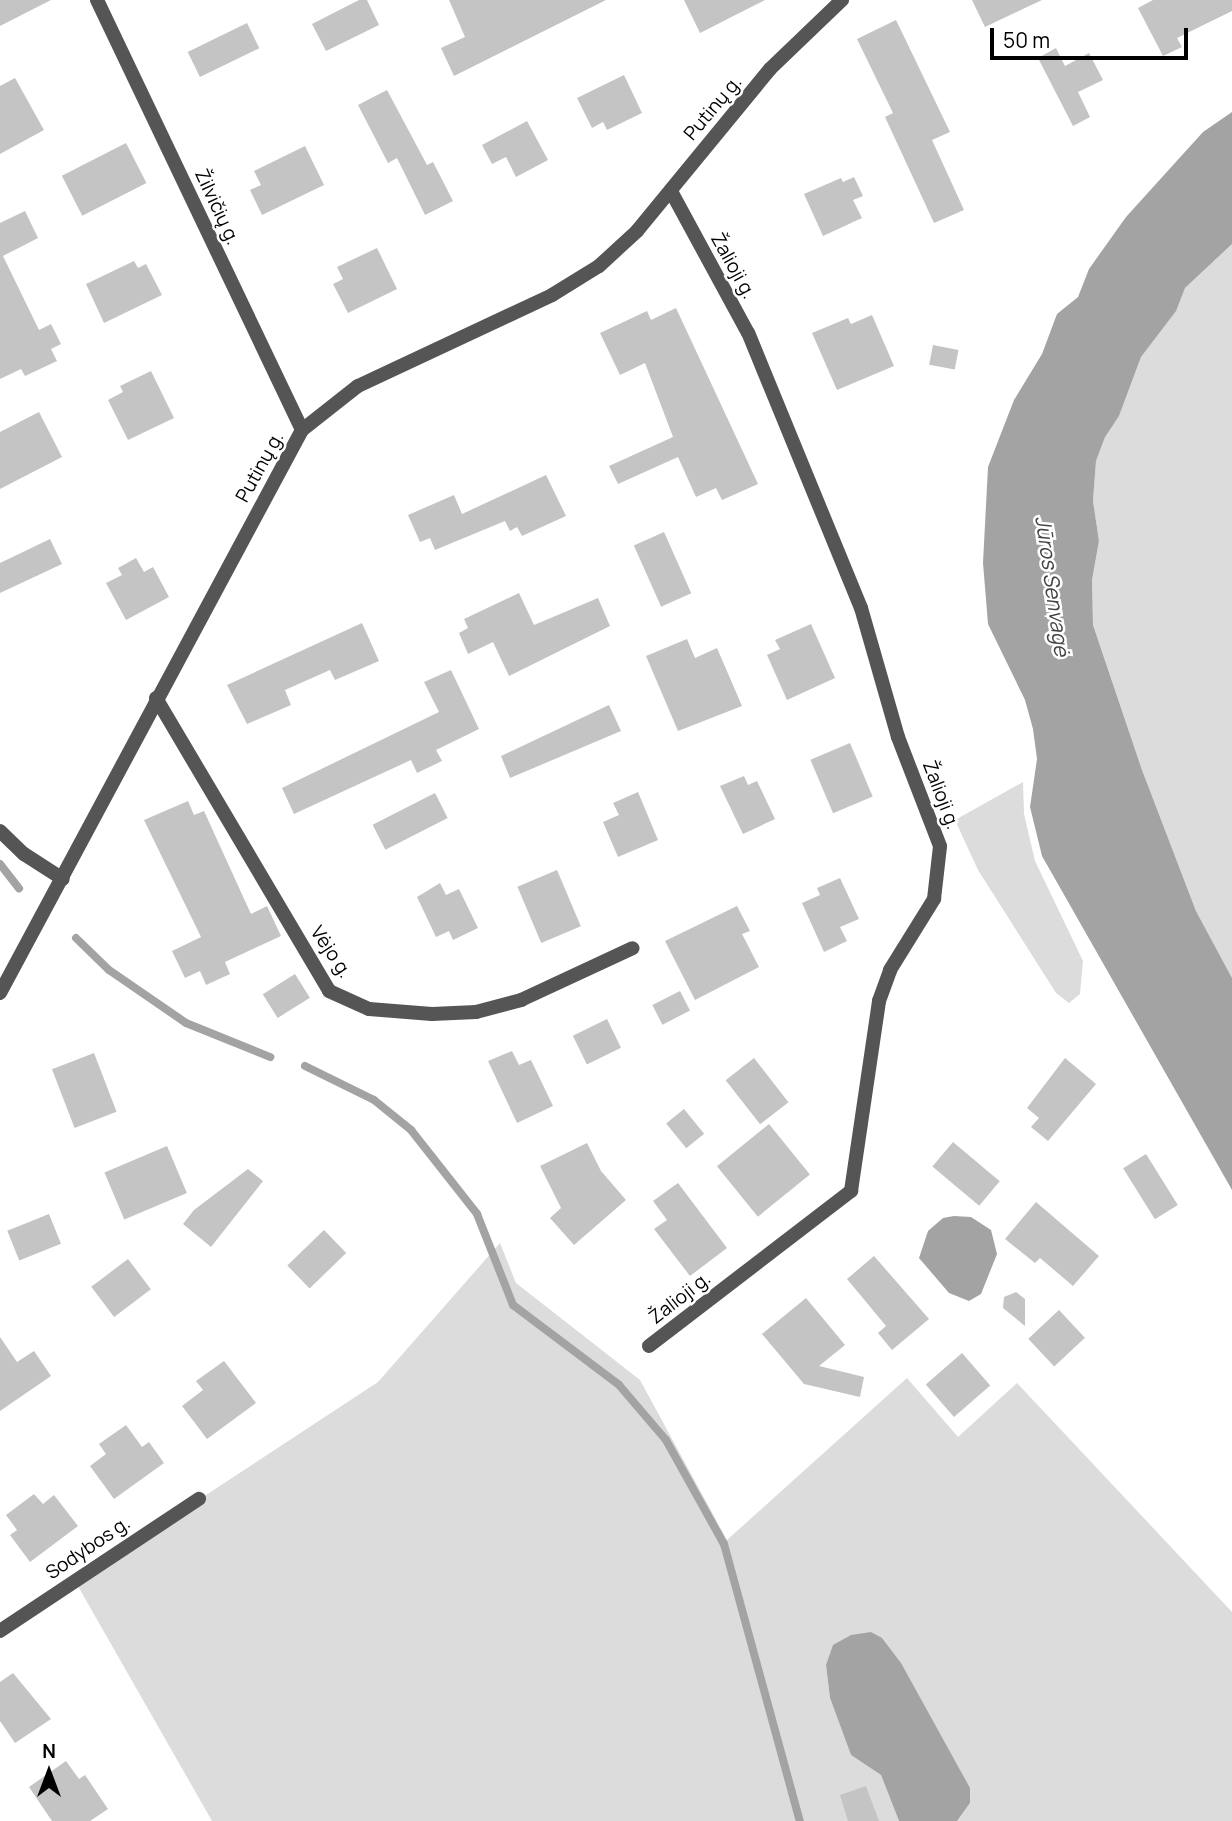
<!DOCTYPE html>
<meta charset="utf-8">
<style>
body{margin:0}
#map{position:relative;width:1232px;height:1821px;overflow:hidden;background:#fff;font-family:Manrope,sans-serif}
div>[style]{position:absolute}
[style*='--x']{left:calc(var(--x)*1px);top:calc(var(--y)*1px);width:calc(var(--w)*1px);rotate:calc(var(--a)*1deg)}
.green>*{inset:0;background:#dcdcdc}
.water>*{inset:0;background:#a3a3a3}
.stream>*{height:8px;margin:-4px;padding:0 4px;transform-origin:4px;border-radius:4px;background:#a3a3a3}
.building>*{inset:0;background:#c4c4c4;transform-origin:0 0}
.street>*{height:14px;margin:-7px;padding:0 7px;transform-origin:7px;border-radius:7px;background:#555}
span{translate:-50% -50%;white-space:nowrap;text-align:center;line-height:1.15;-webkit-text-stroke:5px #fff;paint-order:stroke}
.street-label{font-size:19px;color:#000}
.water-label{font-size:21px;color:#444;font-style:italic}
.north{position:absolute;left:14px;top:1737px;width:70px;height:70px;-webkit-text-stroke:5px #fff;paint-order:stroke;rotate:0deg;font-size:19px;font-weight:700;line-height:28px;text-align:center;color:#000}
.north::after{content:'';display:block;margin:auto;width:24px;height:32px;background:#000;clip-path:polygon(50% 0,100% 100%,50% 72%,0 100%)}
.scale{position:absolute;left:990px;top:28px;width:198px;height:32px;box-sizing:border-box;border:4px solid #000;border-top:0;padding-left:9px;font-size:21px;line-height:24px;white-space:nowrap;color:#000;-webkit-text-stroke:5px #fff;paint-order:stroke}
</style>
<div id="map">
<div class="green">
<div style="clip-path:polygon(1232px 244px,1232px 978px,1196px 911px,1142px 770px,1093px 625px,1092px 580px,1099px 541px,1093px 501px,1096px 461px,1105px 436px,1119px 416px,1141px 357px,1175px 311px,1185px 288px)"></div>
<div style="clip-path:polygon(1023px 782px,1024px 814px,1035px 861px,1083px 961px,1080px 994px,1069px 1003px,1056px 993px,978px 870px,955px 820px)"></div>
<div style="clip-path:polygon(500px 1243px,516px 1283px,640px 1380px,727px 1540px,907px 1378px,958px 1437px,1017px 1383px,1232px 1612px,1232px 1821px,957px 1821px,970px 1803px,826px 1665px,830px 1698px,851px 1755px,881px 1775px,899px 1821px,212px 1821px,75px 1581px,378px 1382px)"></div>
</div>
<div class="water">
<div style="clip-path:polygon(1232px 112px,1232px 244px,1185px 288px,1176px 311px,1141px 357px,1119px 416px,1105px 437px,1096px 461px,1093px 501px,1099px 541px,1092px 580px,1093px 625px,1142px 770px,1196px 911px,1232px 978px,1232px 1190px,1042px 856px,1030px 807px,1037px 759px,1033px 729px,1025px 700px,988px 624px,983px 563px,988px 467px,1014px 400px,1042px 354px,1057px 314px,1078px 297px,1089px 269px,1126px 217px,1203px 132px)"></div>
<div style="clip-path:polygon(954px 1216px,971px 1217px,991px 1230px,997px 1254px,981px 1294px,969px 1301px,949px 1293px,919px 1258px,928px 1231px,943px 1218px)"></div>
<div style="clip-path:polygon(871px 1632px,882px 1638px,901px 1663px,970px 1788px,970px 1803px,957px 1821px,899px 1821px,881px 1775px,851px 1755px,830px 1698px,826px 1665px,833px 1645px,851px 1635px)"></div>
</div>
<div class="stream">
<div style="--x:0;--y:864;--w:31;--a:52"></div>
<div style="--x:76;--y:938;--w:46;--a:44.1"></div>
<div style="--x:109;--y:970;--w:93;--a:34.5"></div>
<div style="--x:186;--y:1023;--w:91;--a:22"></div>
<div style="--x:305;--y:1066;--w:77;--a:26.2"></div>
<div style="--x:374;--y:1100;--w:48;--a:39"></div>
<div style="--x:411;--y:1130;--w:107;--a:51.8"></div>
<div style="--x:477;--y:1214;--w:98;--a:68.4"></div>
<div style="--x:513;--y:1305;--w:133;--a:37"></div>
<div style="--x:619;--y:1385;--w:72;--a:49.5"></div>
<div style="--x:666;--y:1440;--w:119;--a:60.9"></div>
<div style="--x:724;--y:1544;--w:287;--a:74.7"></div>
</div>
<div class="building">
<div style="clip-path:polygon(0 0,51px 0,0 26px)"></div>
<div style="clip-path:polygon(359px 0,367px 0,379px 25px,326px 51px,312px 24px)"></div>
<div style="clip-path:polygon(449px 0,606px 0,454px 76px,441px 48px,465px 37px)"></div>
<div style="clip-path:polygon(684px 0,765px 0,700px 33px)"></div>
<div style="clip-path:polygon(972px 0,1042px 0,985px 27px)"></div>
<div style="clip-path:polygon(1153px 0,1232px 0,1232px 11px,1177px 38px,1182px 47px,1163px 56px,1138px 8px)"></div>
<div style="clip-path:polygon(896px 20px,950px 132px,932px 140px,964px 210px,934px 223px,885px 117px,893px 113px,857px 39px)"></div>
<div style="left:247px;top:23px;width:28px;height:66px;rotate:64deg"></div>
<div style="clip-path:polygon(1056px 48px,1065px 66px,1089px 53px,1103px 80px,1078px 92px,1090px 117px,1073px 126px,1038px 58px)"></div>
<div style="clip-path:polygon(624px 75px,642px 113px,607px 130px,603px 122px,592px 128px,577px 98px)"></div>
<div style="clip-path:polygon(15px 78px,44px 130px,0 154px,0 86px)"></div>
<div style="clip-path:polygon(387px 90px,427px 165px,433px 162px,453px 201px,425px 215px,397px 158px,388px 163px,358px 105px)"></div>
<div style="clip-path:polygon(527px 121px,548px 160px,516px 177px,506px 157px,492px 164px,482px 145px)"></div>
<div style="left:126px;top:143px;width:45px;height:72px;rotate:63deg"></div>
<div style="clip-path:polygon(305px 146px,324px 185px,262px 215px,250px 190px,261px 185px,254px 171px)"></div>
<div style="clip-path:polygon(854px 177px,863px 196px,853px 200px,862px 218px,823px 236px,804px 194px,841px 178px,843px 182px)"></div>
<div style="clip-path:polygon(25px 211px,38px 238px,3px 256px,39px 330px,51px 324px,61px 344px,51px 349px,57px 361px,25px 376px,21px 369px,0 379px,0 223px)"></div>
<div style="clip-path:polygon(377px 248px,397px 289px,348px 313px,333px 284px,343px 279px,337px 267px)"></div>
<div style="clip-path:polygon(134px 261px,138px 268px,146px 264px,162px 295px,104px 323px,86px 284px)"></div>
<div style="clip-path:polygon(676px 308px,758px 484px,722px 500px,716px 488px,696px 497px,678px 457px,618px 484px,609px 466px,673px 437px,645px 363px,620px 375px,600px 333px,647px 311px,651px 320px)"></div>
<div style="clip-path:polygon(872px 315px,894px 366px,837px 390px,812px 333px,848px 318px,851px 324px)"></div>
<div style="left:933px;top:345px;width:26px;height:20px;rotate:11deg"></div>
<div style="clip-path:polygon(151px 371px,174px 418px,128px 440px,108px 400px,123px 392px,120px 386px)"></div>
<div style="clip-path:polygon(39px 412px,62px 457px,0 489px,0 432px)"></div>
<div style="clip-path:polygon(546px 475px,566px 516px,522px 536px,517px 527px,510px 531px,505px 521px,435px 550px,430px 538px,420px 542px,408px 515px,454px 495px,462px 514px)"></div>
<div style="left:664px;top:532px;width:67px;height:33px;rotate:66deg"></div>
<div style="clip-path:polygon(50px 539px,62px 564px,0 593px,0 563px)"></div>
<div style="clip-path:polygon(136px 558px,144px 572px,153px 567px,169px 597px,126px 620px,106px 583px,122px 575px,118px 568px)"></div>
<div style="clip-path:polygon(519px 593px,534px 625px,598px 598px,610px 626px,509px 676px,493px 642px,468px 654px,459px 633px,468px 628px,464px 619px)"></div>
<div style="clip-path:polygon(362px 623px,379px 661px,335px 680px,330px 670px,285px 690px,291px 705px,247px 724px,227px 685px)"></div>
<div style="clip-path:polygon(811px 624px,835px 678px,787px 700px,767px 655px,780px 649px,775px 640px)"></div>
<div style="clip-path:polygon(687px 639px,695px 658px,717px 648px,742px 706px,678px 731px,646px 656px)"></div>
<div style="clip-path:polygon(451px 670px,479px 729px,436px 750px,442px 761px,417px 773px,411px 760px,294px 814px,282px 788px,439px 712px,424px 682px)"></div>
<div style="clip-path:polygon(609px 705px,621px 731px,510px 778px,501px 756px)"></div>
<div style="left:850px;top:743px;width:58px;height:43px;rotate:67deg"></div>
<div style="clip-path:polygon(744px 776px,748px 785px,757px 781px,775px 819px,743px 834px,720px 786px)"></div>
<div style="clip-path:polygon(638px 792px,658px 840px,618px 857px,603px 822px,619px 815px,613px 803px)"></div>
<div style="left:435px;top:793px;width:28px;height:70px;rotate:63deg"></div>
<div style="clip-path:polygon(188px 801px,194px 815px,204px 811px,251px 914px,267px 906px,281px 936px,225px 962px,230px 974px,206px 985px,200px 971px,185px 978px,172px 951px,201px 937px,144px 820px)"></div>
<div style="left:557px;top:870px;width:61px;height:43px;rotate:67deg"></div>
<div style="clip-path:polygon(840px 878px,859px 919px,840px 927px,847px 941px,824px 952px,802px 903px,820px 895px,817px 888px)"></div>
<div style="clip-path:polygon(440px 883px,446px 895px,459px 889px,478px 928px,453px 940px,449px 931px,436px 937px,417px 897px)"></div>
<div style="clip-path:polygon(737px 906px,750px 931px,742px 934px,759px 967px,695px 1000px,665px 941px)"></div>
<div style="left:295px;top:974px;width:28px;height:38px;rotate:58deg"></div>
<div style="left:680px;top:991px;width:22px;height:31px;rotate:63deg"></div>
<div style="left:607px;top:1019px;width:32px;height:38px;rotate:64deg"></div>
<div style="clip-path:polygon(512px 1051px,519px 1065px,531px 1060px,553px 1106px,517px 1123px,488px 1061px)"></div>
<div style="left:94px;top:1053px;width:63px;height:45px;rotate:69deg"></div>
<div style="left:754px;top:1058px;width:56px;height:36px;rotate:52deg"></div>
<div style="clip-path:polygon(1065px 1058px,1096px 1084px,1048px 1141px,1031px 1127px,1039px 1118px,1027px 1108px)"></div>
<div style="left:684px;top:1109px;width:32px;height:23px;rotate:51deg"></div>
<div style="left:769px;top:1124px;width:65px;height:67px;rotate:51deg"></div>
<div style="left:953px;top:1142px;width:61px;height:32px;rotate:40deg"></div>
<div style="clip-path:polygon(587px 1143px,601px 1171px,626px 1200px,574px 1245px,550px 1218px,561px 1208px,540px 1166px)"></div>
<div style="left:167px;top:1146px;width:51px;height:68px;rotate:67deg"></div>
<div style="left:1146px;top:1154px;width:60px;height:27px;rotate:58deg"></div>
<div style="clip-path:polygon(248px 1169px,263px 1181px,211px 1247px,183px 1224px,194px 1210px)"></div>
<div style="clip-path:polygon(678px 1183px,727px 1248px,690px 1276px,654px 1229px,667px 1220px,653px 1201px)"></div>
<div style="clip-path:polygon(1036px 1202px,1099px 1256px,1073px 1286px,1040px 1258px,1035px 1263px,1005px 1239px)"></div>
<div style="left:49px;top:1214px;width:32px;height:45px;rotate:68deg"></div>
<div style="left:324px;top:1230px;width:32px;height:51px;rotate:46deg"></div>
<div style="clip-path:polygon(874px 1256px,929px 1319px,892px 1350px,878px 1333px,886px 1326px,847px 1279px)"></div>
<div style="left:128px;top:1259px;width:38px;height:46px;rotate:53deg"></div>
<div style="clip-path:polygon(1016px 1292px,1025px 1299px,1025px 1326px,1003px 1308px,1004px 1297px)"></div>
<div style="clip-path:polygon(806px 1298px,845px 1345px,819px 1366px,864px 1377px,860px 1397px,804px 1384px,762px 1334px)"></div>
<div style="left:1059px;top:1310px;width:38px;height:42px;rotate:47deg"></div>
<div style="clip-path:polygon(0 1337px,17px 1362px,34px 1351px,51px 1376px,0 1411px)"></div>
<div style="left:962px;top:1353px;width:43px;height:48px;rotate:49deg"></div>
<div style="clip-path:polygon(224px 1361px,256px 1403px,207px 1439px,182px 1406px,203px 1390px,196px 1381px)"></div>
<div style="clip-path:polygon(126px 1425px,142px 1447px,149px 1442px,164px 1463px,114px 1499px,90px 1466px,106px 1454px,99px 1444px)"></div>
<div style="clip-path:polygon(34px 1494px,43px 1504px,54px 1495px,78px 1526px,30px 1562px,10px 1535px,17px 1530px,6px 1515px)"></div>
<div style="clip-path:polygon(13px 1673px,51px 1719px,15px 1743px,0 1721px,0 1682px)"></div>
<div style="clip-path:polygon(66px 1761px,79px 1779px,85px 1775px,108px 1809px,90px 1821px,52px 1821px,29px 1787px)"></div>
<div style="clip-path:polygon(866px 1786px,879px 1821px,848px 1821px,840px 1795px)"></div>
</div>
<div class="street">
<div style="--x:97;--y:0;--w:476;--a:64.5"></div>
<div style="--x:156;--y:698;--w:340;--a:59.4"></div>
<div style="--x:329;--y:991;--w:44;--a:24.2"></div>
<div style="--x:369;--y:1009;--w:63;--a:4.5"></div>
<div style="--x:432;--y:1014;--w:44;--a:-2.6"></div>
<div style="--x:476;--y:1012;--w:47;--a:-14.9"></div>
<div style="--x:521;--y:1000;--w:123;--a:-24.9"></div>
<div style="--x:0;--y:831;--w:33;--a:44"></div>
<div style="--x:24;--y:854;--w:46;--a:32.7"></div>
<div style="--x:0;--y:993;--w:639;--a:-61.79"></div>
<div style="--x:302;--y:430;--w:71;--a:-38.2"></div>
<div style="--x:358;--y:386;--w:214;--a:-25.1"></div>
<div style="--x:552;--y:295;--w:55;--a:-31.7"></div>
<div style="--x:599;--y:266;--w:52;--a:-42.6"></div>
<div style="--x:637;--y:231;--w:210;--a:-50.6"></div>
<div style="--x:770;--y:69;--w:100;--a:-43.8"></div>
<div style="--x:649;--y:1346;--w:255;--a:-37.5"></div>
<div style="--x:851;--y:1191;--w:192;--a:-81.6"></div>
<div style="--x:879;--y:1001;--w:33;--a:-70"></div>
<div style="--x:890;--y:970;--w:84;--a:-58.2"></div>
<div style="--x:934;--y:899;--w:53;--a:-83.5"></div>
<div style="--x:940;--y:846;--w:117;--a:-111.1"></div>
<div style="--x:898;--y:737;--w:134;--a:-106"></div>
<div style="--x:861;--y:608;--w:297;--a:-112.3"></div>
<div style="--x:748;--y:333;--w:162;--a:-118.5"></div>
<div style="--x:0;--y:1631;--w:239;--a:-33.6"></div>
</div>
<div class="street-label">
<span style="left:713px;top:108px;rotate:-50deg">Putinų g.</span>
<span style="left:217px;top:207px;rotate:65deg">Žilvičių g.</span>
<span style="left:733px;top:266px;rotate:61deg">Žalioji g.</span>
<span style="left:260px;top:467px;rotate:-61deg">Putinų g.</span>
<span style="left:941px;top:795px;rotate:69deg">Žalioji g.</span>
<span style="left:331px;top:952px;rotate:56deg">Vėjo g.</span>
<span style="left:680px;top:1298px;rotate:-38deg">Žalioji g.</span>
<span style="left:88px;top:1548px;rotate:-34deg">Sodybos g.</span>
</div>
<div class="water-label">
<span style="left:1053px;top:586px;rotate:82deg">Jūros Senvagė</span>
</div>
<div class="north">N</div>
<div class="scale">50 m</div>
</div>
